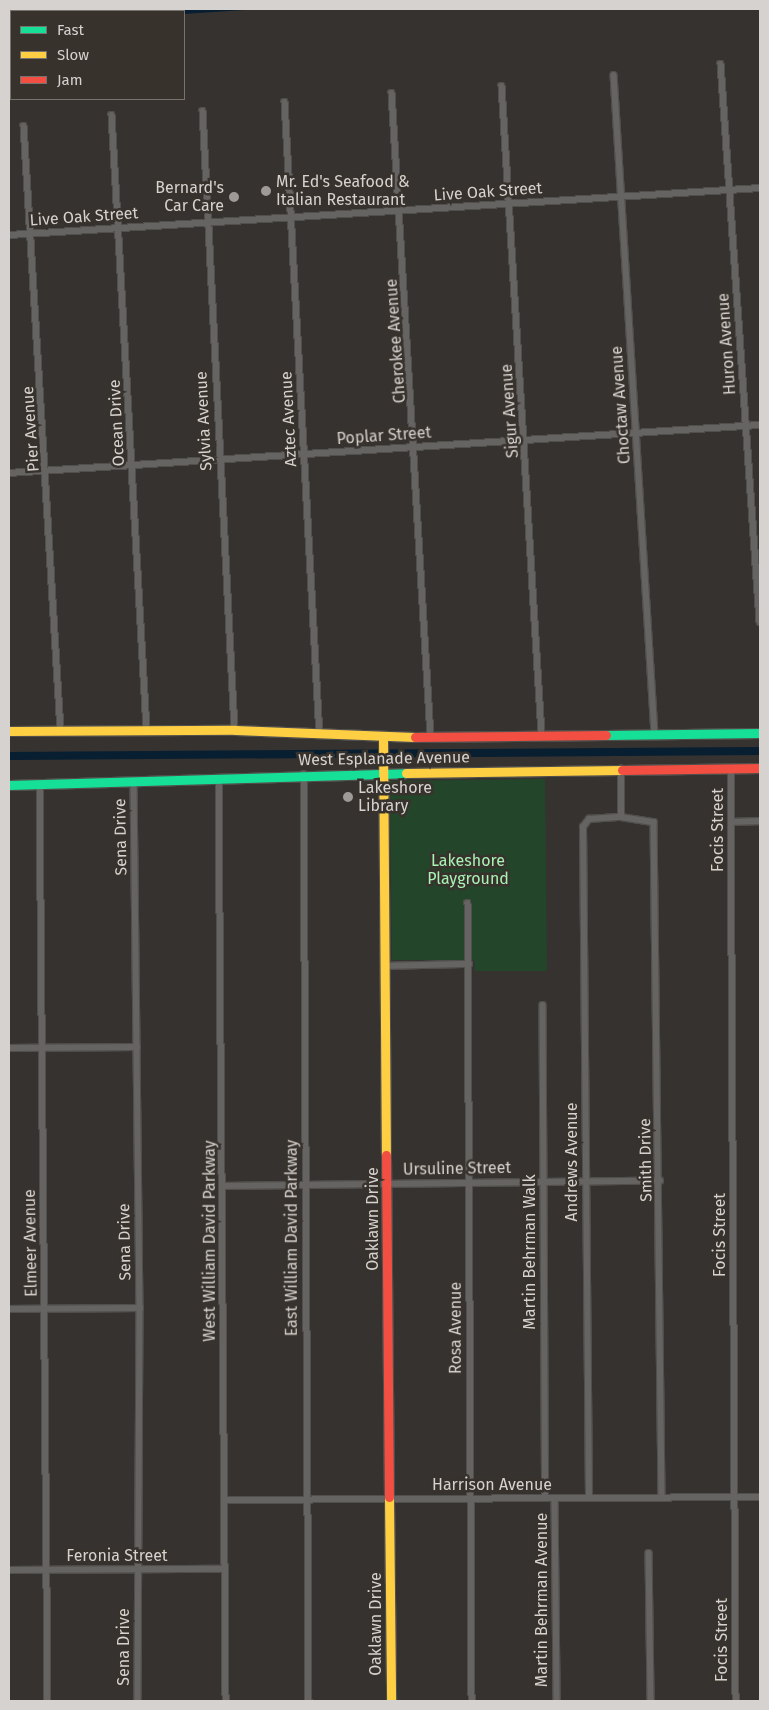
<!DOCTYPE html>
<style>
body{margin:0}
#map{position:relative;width:769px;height:1710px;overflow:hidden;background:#353230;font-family:"Fira Sans",sans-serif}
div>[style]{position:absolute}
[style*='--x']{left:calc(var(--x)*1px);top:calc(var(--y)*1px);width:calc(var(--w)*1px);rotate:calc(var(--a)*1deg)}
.green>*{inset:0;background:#23462a}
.water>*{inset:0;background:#081e31}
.canal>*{height:8px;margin:-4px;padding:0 4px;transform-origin:4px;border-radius:4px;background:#081e31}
.roads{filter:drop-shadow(1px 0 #514f4c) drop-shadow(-1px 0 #514f4c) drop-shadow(0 1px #514f4c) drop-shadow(0 -1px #514f4c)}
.street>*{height:5.5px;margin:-2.75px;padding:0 2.75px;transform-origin:2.75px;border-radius:2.75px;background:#666462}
.fast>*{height:9px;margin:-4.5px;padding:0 4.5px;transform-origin:4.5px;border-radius:4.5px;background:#16e098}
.slow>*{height:9px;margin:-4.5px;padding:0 4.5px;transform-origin:4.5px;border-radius:4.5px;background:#ffcf43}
.jam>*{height:9px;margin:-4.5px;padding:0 4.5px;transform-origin:4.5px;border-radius:4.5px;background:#f24e42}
.dots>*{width:14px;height:14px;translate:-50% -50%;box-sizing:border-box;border:2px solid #38322d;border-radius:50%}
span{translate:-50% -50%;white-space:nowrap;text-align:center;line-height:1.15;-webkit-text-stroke:5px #38322d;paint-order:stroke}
.poi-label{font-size:16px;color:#d6d2cf}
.left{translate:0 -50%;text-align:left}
.right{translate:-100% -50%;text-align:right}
.street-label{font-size:16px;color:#d6d2cf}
.park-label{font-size:16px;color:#a6f3b3}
.frame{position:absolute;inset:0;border:10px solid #d6d2cf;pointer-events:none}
.legend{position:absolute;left:10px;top:10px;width:175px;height:90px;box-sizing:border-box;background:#38322d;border:1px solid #77726e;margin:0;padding:6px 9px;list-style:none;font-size:15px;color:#d6d2cf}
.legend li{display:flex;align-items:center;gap:10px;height:25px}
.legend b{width:25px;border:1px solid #77726e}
</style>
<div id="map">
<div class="green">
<div style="clip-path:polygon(545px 779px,547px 971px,475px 971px,474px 960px,392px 960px,390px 781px)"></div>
</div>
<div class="water">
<div style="clip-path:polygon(9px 9px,258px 9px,184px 14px,11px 11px,11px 21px)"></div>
</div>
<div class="canal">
<div style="--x:9;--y:756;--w:751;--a:-0.38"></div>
</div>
<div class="roads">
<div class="street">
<div style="--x:721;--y:64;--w:559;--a:86"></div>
<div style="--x:614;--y:75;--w:660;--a:86.44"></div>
<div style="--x:502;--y:86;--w:650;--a:86.47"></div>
<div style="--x:392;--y:93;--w:644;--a:86.53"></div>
<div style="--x:285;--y:102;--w:634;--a:86.84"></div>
<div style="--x:203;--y:111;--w:620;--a:87.04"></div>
<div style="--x:112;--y:115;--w:616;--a:86.74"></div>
<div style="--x:24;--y:126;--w:606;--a:86.5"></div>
<div style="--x:9;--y:235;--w:752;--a:-3.58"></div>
<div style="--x:9;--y:473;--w:753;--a:-3.66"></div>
<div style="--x:731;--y:768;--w:933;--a:89.69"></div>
<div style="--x:304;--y:774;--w:927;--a:89.69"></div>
<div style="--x:219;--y:781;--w:920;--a:89.56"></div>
<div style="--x:134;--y:783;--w:525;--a:89.35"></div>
<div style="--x:140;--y:1308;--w:393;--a:90.3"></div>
<div style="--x:40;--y:784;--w:917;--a:89.5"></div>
<div style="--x:621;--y:817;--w:48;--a:-90"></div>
<div style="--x:732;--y:822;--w:28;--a:-2"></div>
<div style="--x:468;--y:903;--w:798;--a:89.71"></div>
<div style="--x:385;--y:966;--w:84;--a:-1.4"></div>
<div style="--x:543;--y:1005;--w:493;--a:89.7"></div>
<div style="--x:9;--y:1048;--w:128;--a:-0.4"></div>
<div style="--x:223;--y:1186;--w:437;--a:-0.7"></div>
<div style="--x:9;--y:1309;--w:131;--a:-0.4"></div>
<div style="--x:555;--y:1498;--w:203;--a:89.4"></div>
<div style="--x:589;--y:1498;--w:671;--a:-90.51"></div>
<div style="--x:583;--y:827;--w:10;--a:-53"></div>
<div style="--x:589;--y:819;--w:32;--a:-4"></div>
<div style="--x:621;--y:817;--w:33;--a:9"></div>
<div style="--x:654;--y:822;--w:676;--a:89.32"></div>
<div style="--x:225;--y:1500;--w:535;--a:-0.32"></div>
<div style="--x:649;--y:1553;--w:148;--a:89.2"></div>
<div style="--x:9;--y:1570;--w:216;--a:-0.3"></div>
</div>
<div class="fast">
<div style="--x:606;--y:735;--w:154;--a:-0.7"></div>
<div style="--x:9;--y:785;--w:397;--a:-1.7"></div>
</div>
<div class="slow">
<div style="--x:9;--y:731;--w:226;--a:-0.3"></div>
<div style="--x:235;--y:730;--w:180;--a:2.2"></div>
<div style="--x:383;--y:737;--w:418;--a:89.6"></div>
<div style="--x:406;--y:773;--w:216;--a:-0.8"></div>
<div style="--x:389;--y:1497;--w:204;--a:89.4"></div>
</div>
<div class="jam">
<div style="--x:415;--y:737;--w:191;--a:-0.6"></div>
<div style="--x:622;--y:770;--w:138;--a:-0.8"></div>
<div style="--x:386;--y:1155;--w:342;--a:89.5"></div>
</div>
</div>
<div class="dots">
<div style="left:266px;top:191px;background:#9e9a97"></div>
<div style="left:234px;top:197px;background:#9e9a97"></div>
<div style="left:348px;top:797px;background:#9e9a97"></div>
</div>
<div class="poi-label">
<span class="left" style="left:276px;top:191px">Mr. Ed's Seafood &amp;<br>Italian Restaurant</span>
<span class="right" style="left:224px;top:197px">Bernard's<br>Car Care</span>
<span class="left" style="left:358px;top:797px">Lakeshore<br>Library</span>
</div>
<div class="street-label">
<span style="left:488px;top:192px;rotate:-4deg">Live Oak Street</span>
<span style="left:84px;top:217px;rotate:-4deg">Live Oak Street</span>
<span style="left:396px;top:341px;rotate:-94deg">Cherokee Avenue</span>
<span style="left:727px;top:344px;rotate:-94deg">Huron Avenue</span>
<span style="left:621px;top:405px;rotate:-94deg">Choctaw Avenue</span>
<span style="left:510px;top:411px;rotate:-94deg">Sigur Avenue</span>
<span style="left:289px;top:419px;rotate:-93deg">Aztec Avenue</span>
<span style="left:204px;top:421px;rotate:-93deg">Sylvia Avenue</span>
<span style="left:117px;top:423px;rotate:-93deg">Ocean Drive</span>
<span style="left:31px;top:429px;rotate:-94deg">Pier Avenue</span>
<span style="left:384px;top:436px;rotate:-4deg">Poplar Street</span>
<span style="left:384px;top:759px;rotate:-1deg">West Esplanade Avenue</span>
<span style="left:718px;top:830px;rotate:-90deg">Focis Street</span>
<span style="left:121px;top:837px;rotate:-91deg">Sena Drive</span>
<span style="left:646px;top:1160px;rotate:-91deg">Smith Drive</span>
<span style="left:572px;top:1162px;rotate:-90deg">Andrews Avenue</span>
<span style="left:457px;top:1169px;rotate:-1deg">Ursuline Street</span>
<span style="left:373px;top:1219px;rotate:-90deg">Oaklawn Drive</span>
<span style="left:720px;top:1235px;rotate:-90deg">Focis Street</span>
<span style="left:292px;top:1238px;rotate:-90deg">East William David Parkway</span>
<span style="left:210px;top:1241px;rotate:-90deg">West William David Parkway</span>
<span style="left:125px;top:1242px;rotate:-91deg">Sena Drive</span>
<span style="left:31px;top:1243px;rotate:-91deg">Elmeer Avenue</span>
<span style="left:530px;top:1252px;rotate:-90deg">Martin Behrman Walk</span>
<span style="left:456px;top:1328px;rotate:-90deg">Rosa Avenue</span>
<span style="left:492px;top:1485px">Harrison Avenue</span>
<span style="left:117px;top:1556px">Feronia Street</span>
<span style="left:542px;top:1600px;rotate:-90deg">Martin Behrman Avenue</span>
<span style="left:376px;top:1624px;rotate:-90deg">Oaklawn Drive</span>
<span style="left:722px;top:1640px;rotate:-90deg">Focis Street</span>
<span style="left:124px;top:1647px;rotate:-90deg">Sena Drive</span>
</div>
<div class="park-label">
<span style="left:468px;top:870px">Lakeshore<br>Playground</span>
</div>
<div class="frame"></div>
<ul class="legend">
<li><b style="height:6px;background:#16e098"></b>Fast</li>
<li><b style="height:6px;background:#ffcf43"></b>Slow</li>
<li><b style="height:6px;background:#f24e42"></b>Jam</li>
</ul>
</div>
